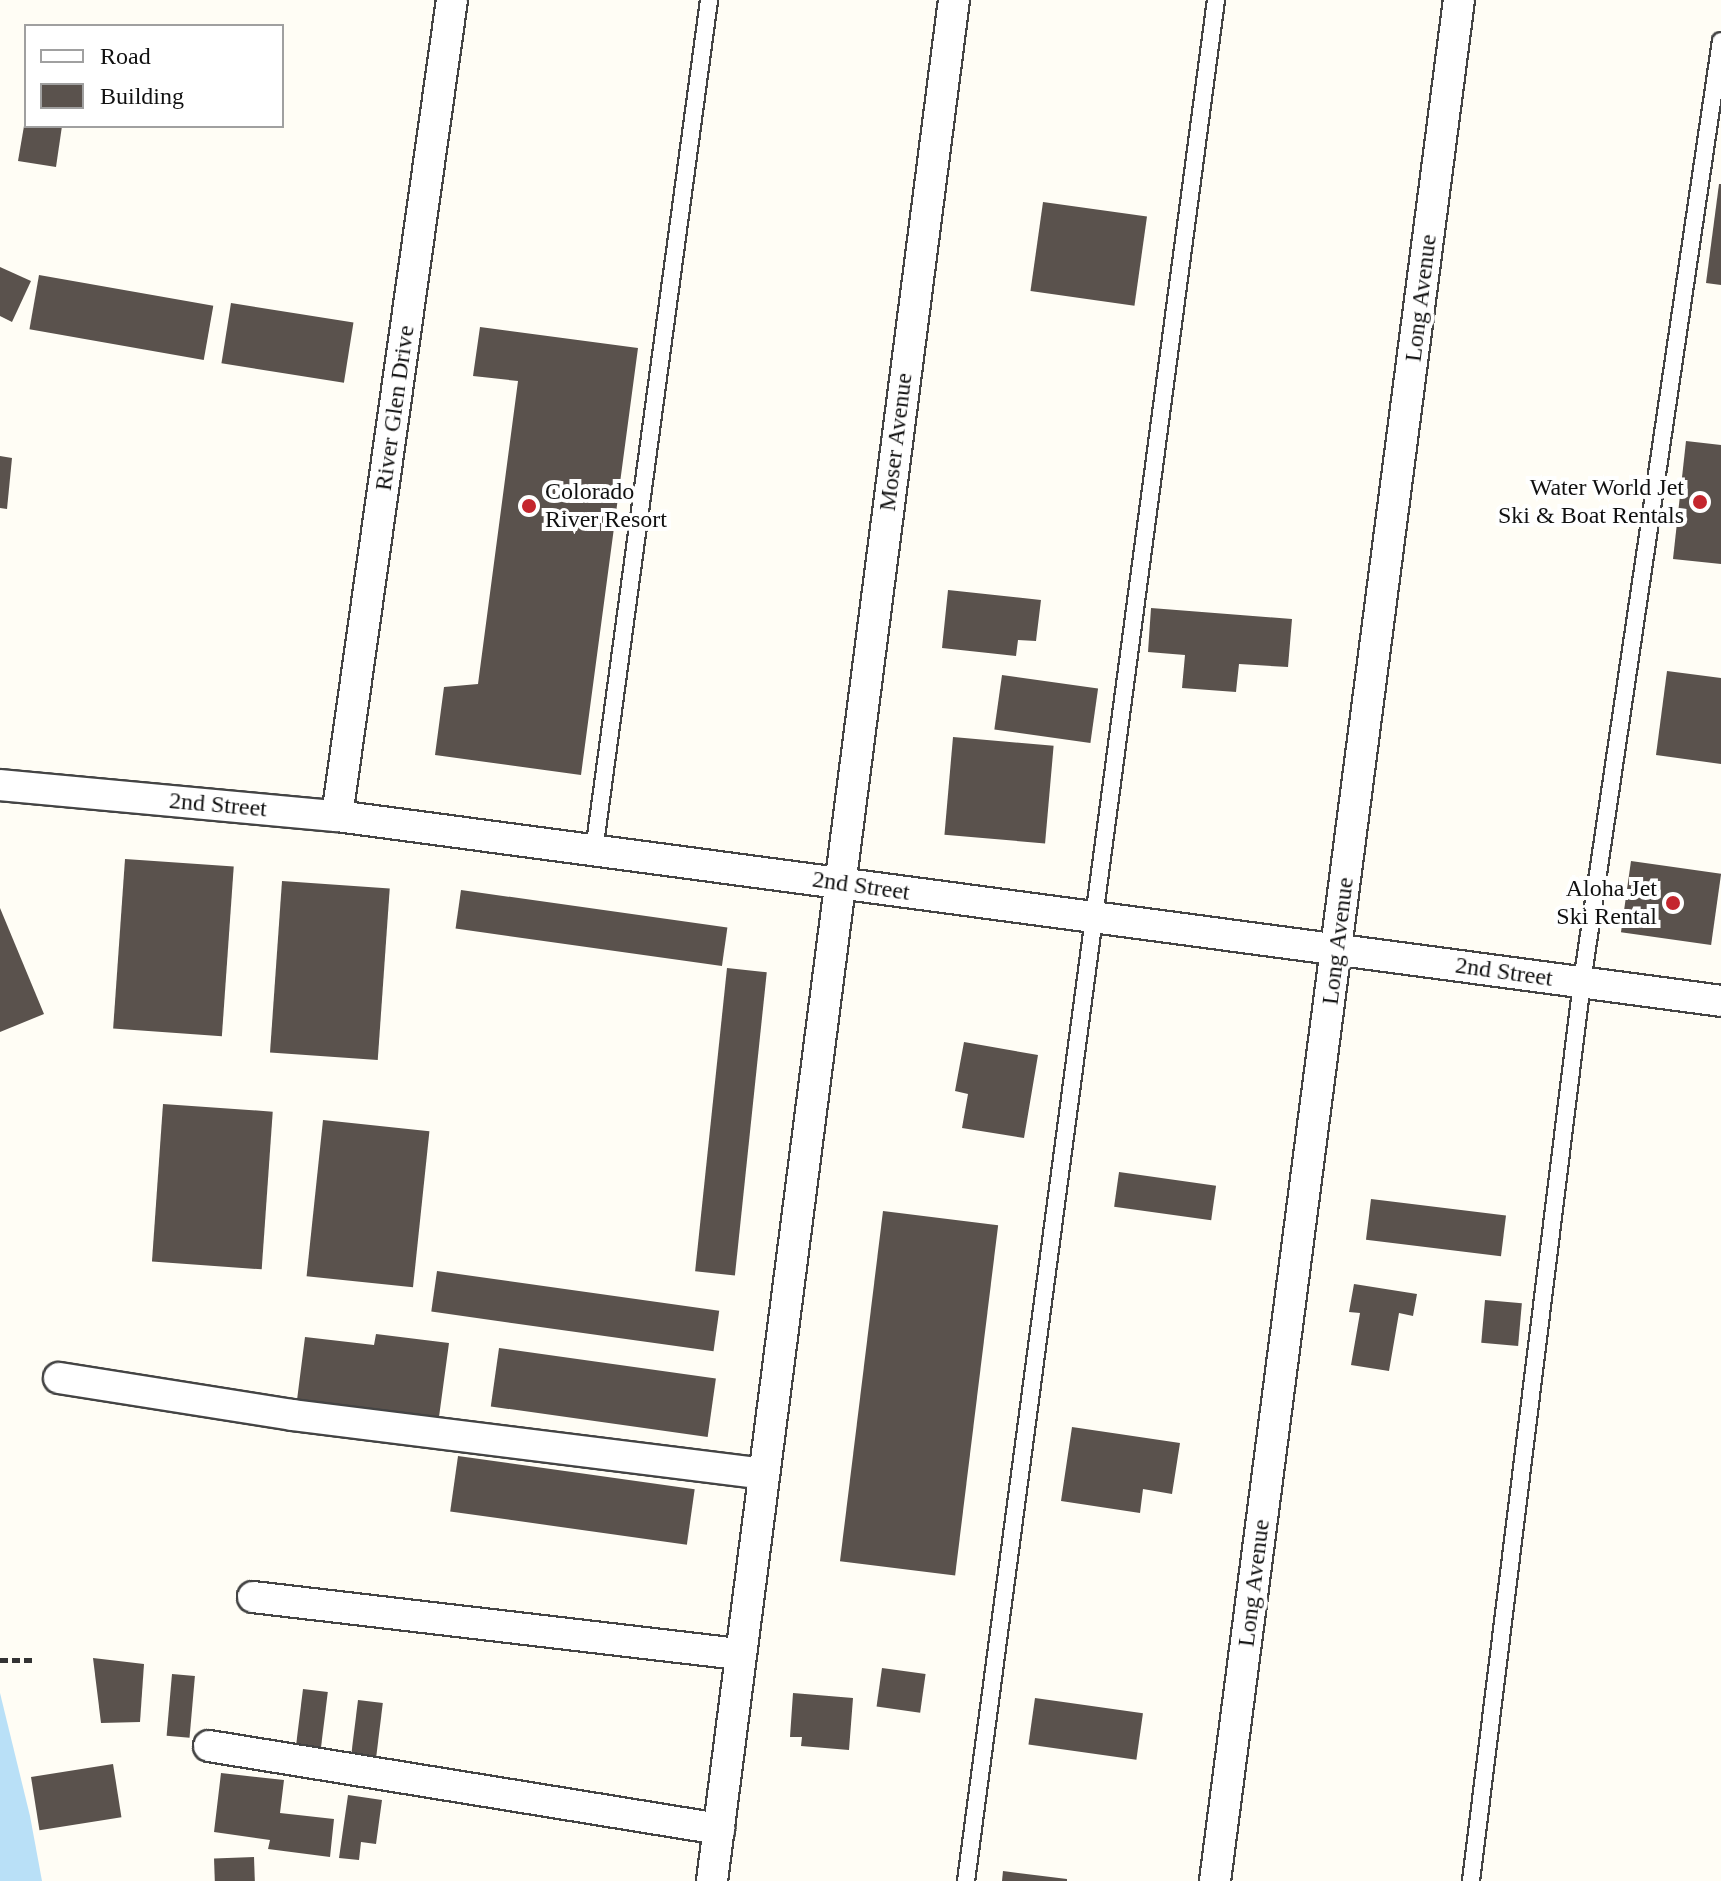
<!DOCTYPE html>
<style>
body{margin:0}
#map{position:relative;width:1721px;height:1881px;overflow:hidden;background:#fffdf5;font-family:"Times New Roman",serif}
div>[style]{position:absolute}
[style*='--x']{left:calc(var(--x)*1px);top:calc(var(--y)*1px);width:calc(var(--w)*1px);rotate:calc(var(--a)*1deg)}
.water>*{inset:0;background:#b9e0f7}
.building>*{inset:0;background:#5a524d;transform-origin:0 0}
.path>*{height:5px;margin-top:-2.5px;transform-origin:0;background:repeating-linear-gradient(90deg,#333 0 8px,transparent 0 12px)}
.roads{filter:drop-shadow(2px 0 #444) drop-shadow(-2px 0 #444) drop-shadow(0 2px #444) drop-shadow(0 -2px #444)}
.service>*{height:16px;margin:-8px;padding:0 8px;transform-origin:8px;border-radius:8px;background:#fff}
.minor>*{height:30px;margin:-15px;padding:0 15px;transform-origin:15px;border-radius:15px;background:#fff}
.dots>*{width:22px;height:22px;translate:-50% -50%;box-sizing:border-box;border:4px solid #fff;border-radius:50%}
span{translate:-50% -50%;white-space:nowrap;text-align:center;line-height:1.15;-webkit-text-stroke:8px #fff;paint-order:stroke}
.street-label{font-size:24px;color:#111}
.poi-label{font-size:24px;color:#111}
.right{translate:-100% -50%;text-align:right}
.left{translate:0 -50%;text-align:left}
.legend{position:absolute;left:24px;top:24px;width:260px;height:104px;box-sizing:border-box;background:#fff;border:2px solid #a0a0a0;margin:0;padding:10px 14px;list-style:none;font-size:24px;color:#111}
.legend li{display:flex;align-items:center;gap:16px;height:40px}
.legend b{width:40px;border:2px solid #a0a0a0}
</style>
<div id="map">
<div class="water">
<div style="clip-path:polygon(0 1693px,30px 1816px,42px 1881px,0 1881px)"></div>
</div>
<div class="building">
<div style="clip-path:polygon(24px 126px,62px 126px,56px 167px,18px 161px)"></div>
<div style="clip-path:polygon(1719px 184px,1721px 184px,1721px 285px,1706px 283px)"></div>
<div style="left:1043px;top:202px;width:105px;height:90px;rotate:8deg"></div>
<div style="clip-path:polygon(0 267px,31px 281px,12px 322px,0 316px)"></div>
<div style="left:39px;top:275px;width:177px;height:55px;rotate:10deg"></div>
<div style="left:231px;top:303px;width:124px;height:61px;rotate:9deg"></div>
<div style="clip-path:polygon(480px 327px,638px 348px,581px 775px,435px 755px,444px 687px,478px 684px,518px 381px,473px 376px)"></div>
<div style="clip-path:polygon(1686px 441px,1721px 445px,1721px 564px,1673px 559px)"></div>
<div style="clip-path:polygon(0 456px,12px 458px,7px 509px,0 508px)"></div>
<div style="clip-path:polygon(948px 590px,1041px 600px,1036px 641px,1018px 640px,1016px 656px,942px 648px)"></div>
<div style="clip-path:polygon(1151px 608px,1292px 619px,1288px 667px,1239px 664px,1236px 692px,1182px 688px,1185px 655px,1148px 652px)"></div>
<div style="clip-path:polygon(1667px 671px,1721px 678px,1721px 764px,1656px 755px)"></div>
<div style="left:1002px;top:675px;width:97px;height:55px;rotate:8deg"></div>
<div style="left:953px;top:737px;width:101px;height:98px;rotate:5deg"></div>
<div style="left:125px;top:859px;width:109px;height:170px;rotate:4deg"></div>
<div style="left:1631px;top:861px;width:91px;height:72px;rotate:8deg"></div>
<div style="left:282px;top:881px;width:108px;height:172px;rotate:4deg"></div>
<div style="left:461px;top:890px;width:269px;height:39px;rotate:8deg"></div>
<div style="clip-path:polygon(0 908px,44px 1014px,0 1032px)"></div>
<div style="left:727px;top:968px;width:40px;height:305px;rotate:6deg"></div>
<div style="clip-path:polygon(964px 1042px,1038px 1055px,1024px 1138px,962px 1128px,968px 1094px,955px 1091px)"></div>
<div style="left:163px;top:1104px;width:110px;height:158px;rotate:4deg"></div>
<div style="left:323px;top:1120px;width:107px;height:157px;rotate:6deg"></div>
<div style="left:1119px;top:1172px;width:98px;height:35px;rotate:8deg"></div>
<div style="left:1371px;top:1199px;width:136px;height:41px;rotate:7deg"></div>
<div style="left:883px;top:1211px;width:116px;height:353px;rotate:7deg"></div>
<div style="left:437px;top:1271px;width:285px;height:41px;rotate:8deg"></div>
<div style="clip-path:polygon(1354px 1284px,1417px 1294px,1413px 1316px,1399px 1313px,1389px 1371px,1351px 1365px,1360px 1313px,1349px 1312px)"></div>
<div style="left:1485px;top:1300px;width:37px;height:43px;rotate:5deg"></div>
<div style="clip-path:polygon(376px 1334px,449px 1343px,439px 1417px,297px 1400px,305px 1337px,374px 1345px)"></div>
<div style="left:499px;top:1348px;width:219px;height:59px;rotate:8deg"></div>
<div style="clip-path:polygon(1072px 1427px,1180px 1443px,1172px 1494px,1143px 1489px,1140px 1513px,1061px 1501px)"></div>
<div style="left:458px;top:1456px;width:239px;height:56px;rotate:8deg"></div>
<div style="clip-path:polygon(93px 1658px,144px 1664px,140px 1722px,101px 1723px)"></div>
<div style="left:882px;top:1668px;width:44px;height:39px;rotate:8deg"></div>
<div style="left:172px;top:1674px;width:23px;height:62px;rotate:5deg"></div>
<div style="left:303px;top:1689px;width:25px;height:59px;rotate:7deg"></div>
<div style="clip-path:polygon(793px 1693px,853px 1698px,849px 1750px,801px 1746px,802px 1737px,790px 1737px)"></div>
<div style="left:1035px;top:1698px;width:109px;height:47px;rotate:8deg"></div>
<div style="left:358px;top:1700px;width:25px;height:56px;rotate:7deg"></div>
<div style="left:113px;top:1764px;width:54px;height:83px;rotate:81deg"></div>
<div style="clip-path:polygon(221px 1773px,284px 1780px,280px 1813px,334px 1819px,330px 1857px,268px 1849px,270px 1840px,214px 1832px)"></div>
<div style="clip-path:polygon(348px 1795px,382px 1800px,376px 1844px,361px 1842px,359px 1860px,339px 1858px)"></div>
<div style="left:254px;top:1857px;width:24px;height:40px;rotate:88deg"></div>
<div style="clip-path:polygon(1003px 1871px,1067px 1879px,1067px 1881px,1002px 1881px)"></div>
</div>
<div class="path">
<div style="--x:0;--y:1660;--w:34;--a:0"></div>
</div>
<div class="roads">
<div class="service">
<div style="--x:594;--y:851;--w:859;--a:-82.3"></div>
<div style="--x:966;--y:1881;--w:1898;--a:-82.43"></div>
<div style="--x:1471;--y:1881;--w:906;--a:-82.96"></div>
<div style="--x:1582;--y:982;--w:951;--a:-81.6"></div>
</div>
<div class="minor">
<div style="--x:0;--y:785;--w:338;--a:5.3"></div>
<div style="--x:337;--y:816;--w:1396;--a:7.61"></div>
<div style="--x:337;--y:816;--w:824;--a:-81.98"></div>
<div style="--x:59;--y:1378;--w:236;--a:9"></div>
<div style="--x:292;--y:1415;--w:475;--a:7.1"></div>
<div style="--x:253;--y:1597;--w:491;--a:6.7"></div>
<div style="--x:209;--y:1746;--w:517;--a:9.24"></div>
<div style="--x:712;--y:1881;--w:1897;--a:-82.67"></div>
<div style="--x:1215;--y:1881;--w:1897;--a:-82.61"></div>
</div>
</div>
<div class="dots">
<div style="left:1700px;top:502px;background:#c4262e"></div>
<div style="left:529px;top:506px;background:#c4262e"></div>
<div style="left:1673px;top:903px;background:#c4262e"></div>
</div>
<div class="street-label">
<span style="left:1421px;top:298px;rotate:-83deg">Long Avenue</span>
<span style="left:395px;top:408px;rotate:-82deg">River Glen Drive</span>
<span style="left:896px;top:442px;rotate:-83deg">Moser Avenue</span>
<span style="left:218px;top:805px;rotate:5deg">2nd Street</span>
<span style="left:861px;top:886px;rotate:8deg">2nd Street</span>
<span style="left:1338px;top:941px;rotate:-83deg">Long Avenue</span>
<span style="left:1504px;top:972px;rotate:8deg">2nd Street</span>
<span style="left:1254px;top:1583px;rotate:-83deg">Long Avenue</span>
</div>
<div class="poi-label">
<span class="right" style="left:1684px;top:502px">Water World Jet<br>Ski &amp; Boat Rentals</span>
<span class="left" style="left:545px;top:506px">Colorado<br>River Resort</span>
<span class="right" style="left:1657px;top:903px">Aloha Jet<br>Ski Rental</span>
</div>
<ul class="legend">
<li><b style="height:10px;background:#fff"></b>Road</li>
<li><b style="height:22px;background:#5a524d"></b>Building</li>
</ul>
</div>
